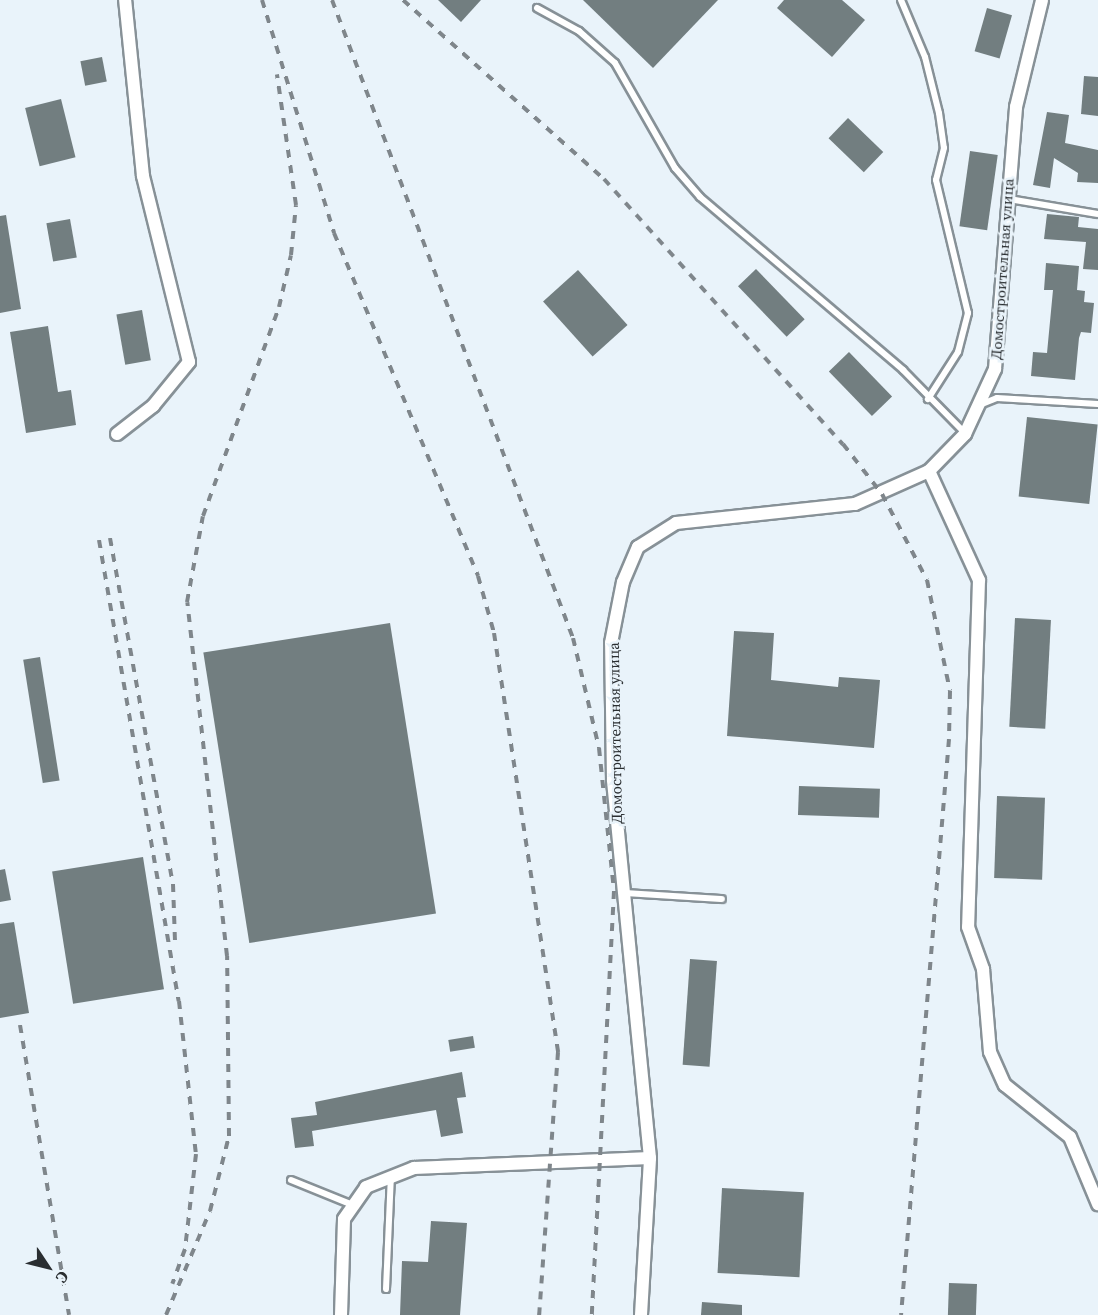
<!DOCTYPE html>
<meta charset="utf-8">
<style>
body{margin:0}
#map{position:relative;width:1098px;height:1315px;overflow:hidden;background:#e9f3fa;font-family:"Source Serif 4",serif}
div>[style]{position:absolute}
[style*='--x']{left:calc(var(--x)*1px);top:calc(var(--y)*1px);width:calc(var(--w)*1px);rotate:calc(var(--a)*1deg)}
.building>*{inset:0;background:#727e80;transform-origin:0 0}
.roads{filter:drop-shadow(2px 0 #879197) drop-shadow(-2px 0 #879197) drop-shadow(0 2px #879197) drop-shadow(0 -2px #879197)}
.service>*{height:6px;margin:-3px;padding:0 3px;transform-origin:3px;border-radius:3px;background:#fff}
.minor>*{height:12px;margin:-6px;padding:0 6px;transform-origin:6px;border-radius:6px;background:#fff}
.rail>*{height:4px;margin-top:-2px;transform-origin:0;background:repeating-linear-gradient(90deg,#7f868b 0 8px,transparent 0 16px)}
span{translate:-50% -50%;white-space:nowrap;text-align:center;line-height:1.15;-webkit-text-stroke:5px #e9f3fa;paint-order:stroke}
.street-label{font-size:15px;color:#2a2e31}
.north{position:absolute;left:18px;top:1237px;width:60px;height:60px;-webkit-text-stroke:4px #e9f3fa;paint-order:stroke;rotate:125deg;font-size:16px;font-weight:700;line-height:24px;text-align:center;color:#2a2e31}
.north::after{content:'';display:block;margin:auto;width:21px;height:27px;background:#2a2e31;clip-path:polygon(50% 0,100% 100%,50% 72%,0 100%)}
</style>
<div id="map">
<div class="building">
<div style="clip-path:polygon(438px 0,481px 0,461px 22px)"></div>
<div style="clip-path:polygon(583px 0,718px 0,653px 68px)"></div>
<div style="clip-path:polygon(784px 0,842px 0,865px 20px,832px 57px,777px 8px)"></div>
<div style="left:987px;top:8px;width:26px;height:45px;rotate:16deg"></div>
<div style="left:102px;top:57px;width:25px;height:22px;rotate:79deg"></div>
<div style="clip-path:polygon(1084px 76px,1098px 77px,1098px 116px,1081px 114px)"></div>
<div style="left:61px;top:99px;width:60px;height:37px;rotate:76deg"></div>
<div style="clip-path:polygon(1047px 112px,1069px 115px,1065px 143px,1098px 150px,1098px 183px,1077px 182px,1078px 173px,1054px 158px,1050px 188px,1033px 185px)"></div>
<div style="left:848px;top:118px;width:49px;height:28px;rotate:44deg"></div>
<div style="left:970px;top:151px;width:28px;height:76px;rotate:8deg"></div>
<div style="clip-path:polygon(1047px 214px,1079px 217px,1078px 227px,1098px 229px,1098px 270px,1083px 269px,1086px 242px,1044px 239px)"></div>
<div style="clip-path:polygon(6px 215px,21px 309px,0 313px,0 216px)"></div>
<div style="left:70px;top:219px;width:39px;height:24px;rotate:80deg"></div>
<div style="clip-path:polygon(1046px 263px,1079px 266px,1077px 290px,1085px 291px,1084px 302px,1094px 303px,1091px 333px,1081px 332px,1079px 338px,1075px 380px,1031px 376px,1033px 352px,1047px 353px,1053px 290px,1044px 290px)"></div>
<div style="left:756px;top:269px;width:70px;height:25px;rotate:46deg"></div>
<div style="left:578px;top:270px;width:74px;height:47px;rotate:48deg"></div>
<div style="left:142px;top:310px;width:51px;height:26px;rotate:80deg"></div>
<div style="clip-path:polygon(48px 326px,58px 392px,71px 390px,76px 425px,26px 433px,10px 332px)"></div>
<div style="left:849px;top:352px;width:62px;height:28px;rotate:46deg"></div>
<div style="left:1027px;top:417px;width:71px;height:80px;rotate:6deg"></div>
<div style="left:1015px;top:618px;width:36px;height:109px;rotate:3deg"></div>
<div style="left:390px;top:623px;width:294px;height:189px;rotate:81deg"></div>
<div style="clip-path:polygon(734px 631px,774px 633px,771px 680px,838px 687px,839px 677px,880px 680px,874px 748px,727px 736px)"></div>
<div style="left:40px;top:657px;width:125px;height:17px;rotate:81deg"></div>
<div style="left:799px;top:786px;width:81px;height:29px;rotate:2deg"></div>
<div style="left:997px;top:796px;width:48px;height:82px;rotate:2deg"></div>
<div style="left:143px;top:857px;width:134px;height:92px;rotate:81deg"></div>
<div style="clip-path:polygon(5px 869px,11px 900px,0 902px,0 870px)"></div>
<div style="clip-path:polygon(14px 922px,29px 1013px,0 1018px,0 924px)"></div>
<div style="left:690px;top:959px;width:27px;height:106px;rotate:4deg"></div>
<div style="left:473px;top:1036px;width:12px;height:25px;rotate:81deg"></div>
<div style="clip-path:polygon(462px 1072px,466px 1097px,457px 1098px,463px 1133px,441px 1137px,436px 1110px,312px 1131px,314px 1146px,295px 1148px,291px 1118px,317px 1115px,315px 1102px)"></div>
<div style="left:722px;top:1188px;width:82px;height:85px;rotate:3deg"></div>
<div style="clip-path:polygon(431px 1221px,467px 1223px,460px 1315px,400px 1315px,402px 1261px,428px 1262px)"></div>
<div style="left:949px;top:1283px;width:28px;height:32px;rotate:2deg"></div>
<div style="clip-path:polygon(702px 1302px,742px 1305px,742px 1315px,701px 1315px)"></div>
</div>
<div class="roads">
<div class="service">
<div style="--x:901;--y:0;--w:62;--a:67.2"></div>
<div style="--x:925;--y:57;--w:58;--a:76"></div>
<div style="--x:939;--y:113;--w:35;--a:82"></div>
<div style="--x:944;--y:148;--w:33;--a:104"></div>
<div style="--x:936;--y:180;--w:137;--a:76.5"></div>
<div style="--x:968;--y:313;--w:40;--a:104.4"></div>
<div style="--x:958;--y:352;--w:56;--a:122.6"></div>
<div style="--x:537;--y:8;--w:48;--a:28.7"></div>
<div style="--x:579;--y:31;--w:48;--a:41.6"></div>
<div style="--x:615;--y:63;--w:121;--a:60.3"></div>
<div style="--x:675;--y:168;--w:38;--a:49"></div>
<div style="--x:700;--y:197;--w:267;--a:40.4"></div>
<div style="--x:903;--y:370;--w:88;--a:45.5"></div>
<div style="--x:1009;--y:199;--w:90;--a:9.6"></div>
<div style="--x:982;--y:404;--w:16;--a:-22"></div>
<div style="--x:997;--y:398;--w:101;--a:3.4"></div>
<div style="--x:624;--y:893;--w:98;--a:3.5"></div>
<div style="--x:291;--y:1180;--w:67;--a:22"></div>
<div style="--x:386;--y:1289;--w:113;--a:-87.5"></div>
</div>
<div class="minor">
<div style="--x:117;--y:434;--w:46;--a:-37.9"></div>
<div style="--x:153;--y:406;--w:57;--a:-50.7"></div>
<div style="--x:189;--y:362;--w:192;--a:-103.9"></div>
<div style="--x:143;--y:176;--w:177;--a:-95.8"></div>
<div style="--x:929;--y:471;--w:120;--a:65.4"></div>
<div style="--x:979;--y:580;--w:347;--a:91.8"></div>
<div style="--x:968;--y:927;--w:45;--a:70.3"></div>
<div style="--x:983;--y:969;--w:83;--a:85.2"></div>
<div style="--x:990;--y:1052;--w:36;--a:66"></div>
<div style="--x:1005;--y:1085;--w:83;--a:38.7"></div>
<div style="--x:1070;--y:1137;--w:73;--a:67.3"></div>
<div style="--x:341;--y:1315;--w:96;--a:-88.2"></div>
<div style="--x:344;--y:1219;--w:39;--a:-55"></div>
<div style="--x:366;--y:1187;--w:52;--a:-21.6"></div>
<div style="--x:414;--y:1168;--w:236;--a:-2.4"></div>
<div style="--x:650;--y:1158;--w:380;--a:-95.6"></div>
<div style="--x:613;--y:780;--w:137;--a:-90.8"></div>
<div style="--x:611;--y:643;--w:62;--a:-78.9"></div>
<div style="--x:623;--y:582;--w:38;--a:-67"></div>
<div style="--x:638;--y:547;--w:45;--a:-32.3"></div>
<div style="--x:676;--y:523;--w:180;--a:-6.1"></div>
<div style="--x:855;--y:504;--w:81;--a:-24"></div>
<div style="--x:929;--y:471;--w:52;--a:-45.8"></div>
<div style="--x:965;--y:434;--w:72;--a:-65.2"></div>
<div style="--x:995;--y:369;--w:263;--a:-85.4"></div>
<div style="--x:1016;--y:107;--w:110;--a:-76.3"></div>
<div style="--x:641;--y:1315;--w:157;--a:-86.7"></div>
</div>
</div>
<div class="rail">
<div style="--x:262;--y:0;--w:244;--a:72.8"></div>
<div style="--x:334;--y:233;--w:372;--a:67.2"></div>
<div style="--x:478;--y:576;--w:59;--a:74.3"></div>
<div style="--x:494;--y:633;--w:424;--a:81.3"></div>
<div style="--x:558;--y:1052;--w:264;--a:94.1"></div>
<div style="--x:332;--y:0;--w:682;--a:69.31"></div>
<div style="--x:573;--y:638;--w:113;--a:76.7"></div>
<div style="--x:599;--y:748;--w:144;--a:84"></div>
<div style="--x:614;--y:891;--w:425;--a:93"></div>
<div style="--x:403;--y:0;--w:269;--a:41.7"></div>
<div style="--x:604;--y:179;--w:357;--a:48"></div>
<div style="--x:843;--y:444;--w:63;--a:52"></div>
<div style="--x:882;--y:494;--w:97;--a:62.4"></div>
<div style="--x:927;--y:580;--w:113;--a:78.3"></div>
<div style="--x:950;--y:691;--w:48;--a:91.2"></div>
<div style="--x:949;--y:739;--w:578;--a:94.76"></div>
<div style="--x:110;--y:538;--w:352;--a:79.7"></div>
<div style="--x:173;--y:884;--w:57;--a:88"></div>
<div style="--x:99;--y:540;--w:468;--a:80.2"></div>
<div style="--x:179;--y:1001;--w:154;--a:83.7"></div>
<div style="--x:196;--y:1154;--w:96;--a:96.6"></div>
<div style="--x:185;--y:1249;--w:37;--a:110"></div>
<div style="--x:20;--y:1025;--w:294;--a:80.4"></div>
<div style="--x:166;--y:1315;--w:113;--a:-67.1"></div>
<div style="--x:210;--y:1211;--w:77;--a:-75.8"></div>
<div style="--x:229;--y:1136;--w:180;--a:-90.6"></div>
<div style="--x:227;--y:956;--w:356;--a:-96.4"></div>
<div style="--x:187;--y:602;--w:87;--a:-79.5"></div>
<div style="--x:203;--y:516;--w:222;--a:-70"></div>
<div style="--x:279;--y:307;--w:53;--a:-77"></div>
<div style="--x:291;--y:255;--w:50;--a:-84.3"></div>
<div style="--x:296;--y:205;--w:132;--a:-98.3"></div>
</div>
<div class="street-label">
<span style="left:1002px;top:269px;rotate:-86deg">Домостроительная улица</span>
<span style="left:615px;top:733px;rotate:-91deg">Домостроительная улица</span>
</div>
<div class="north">С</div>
</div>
